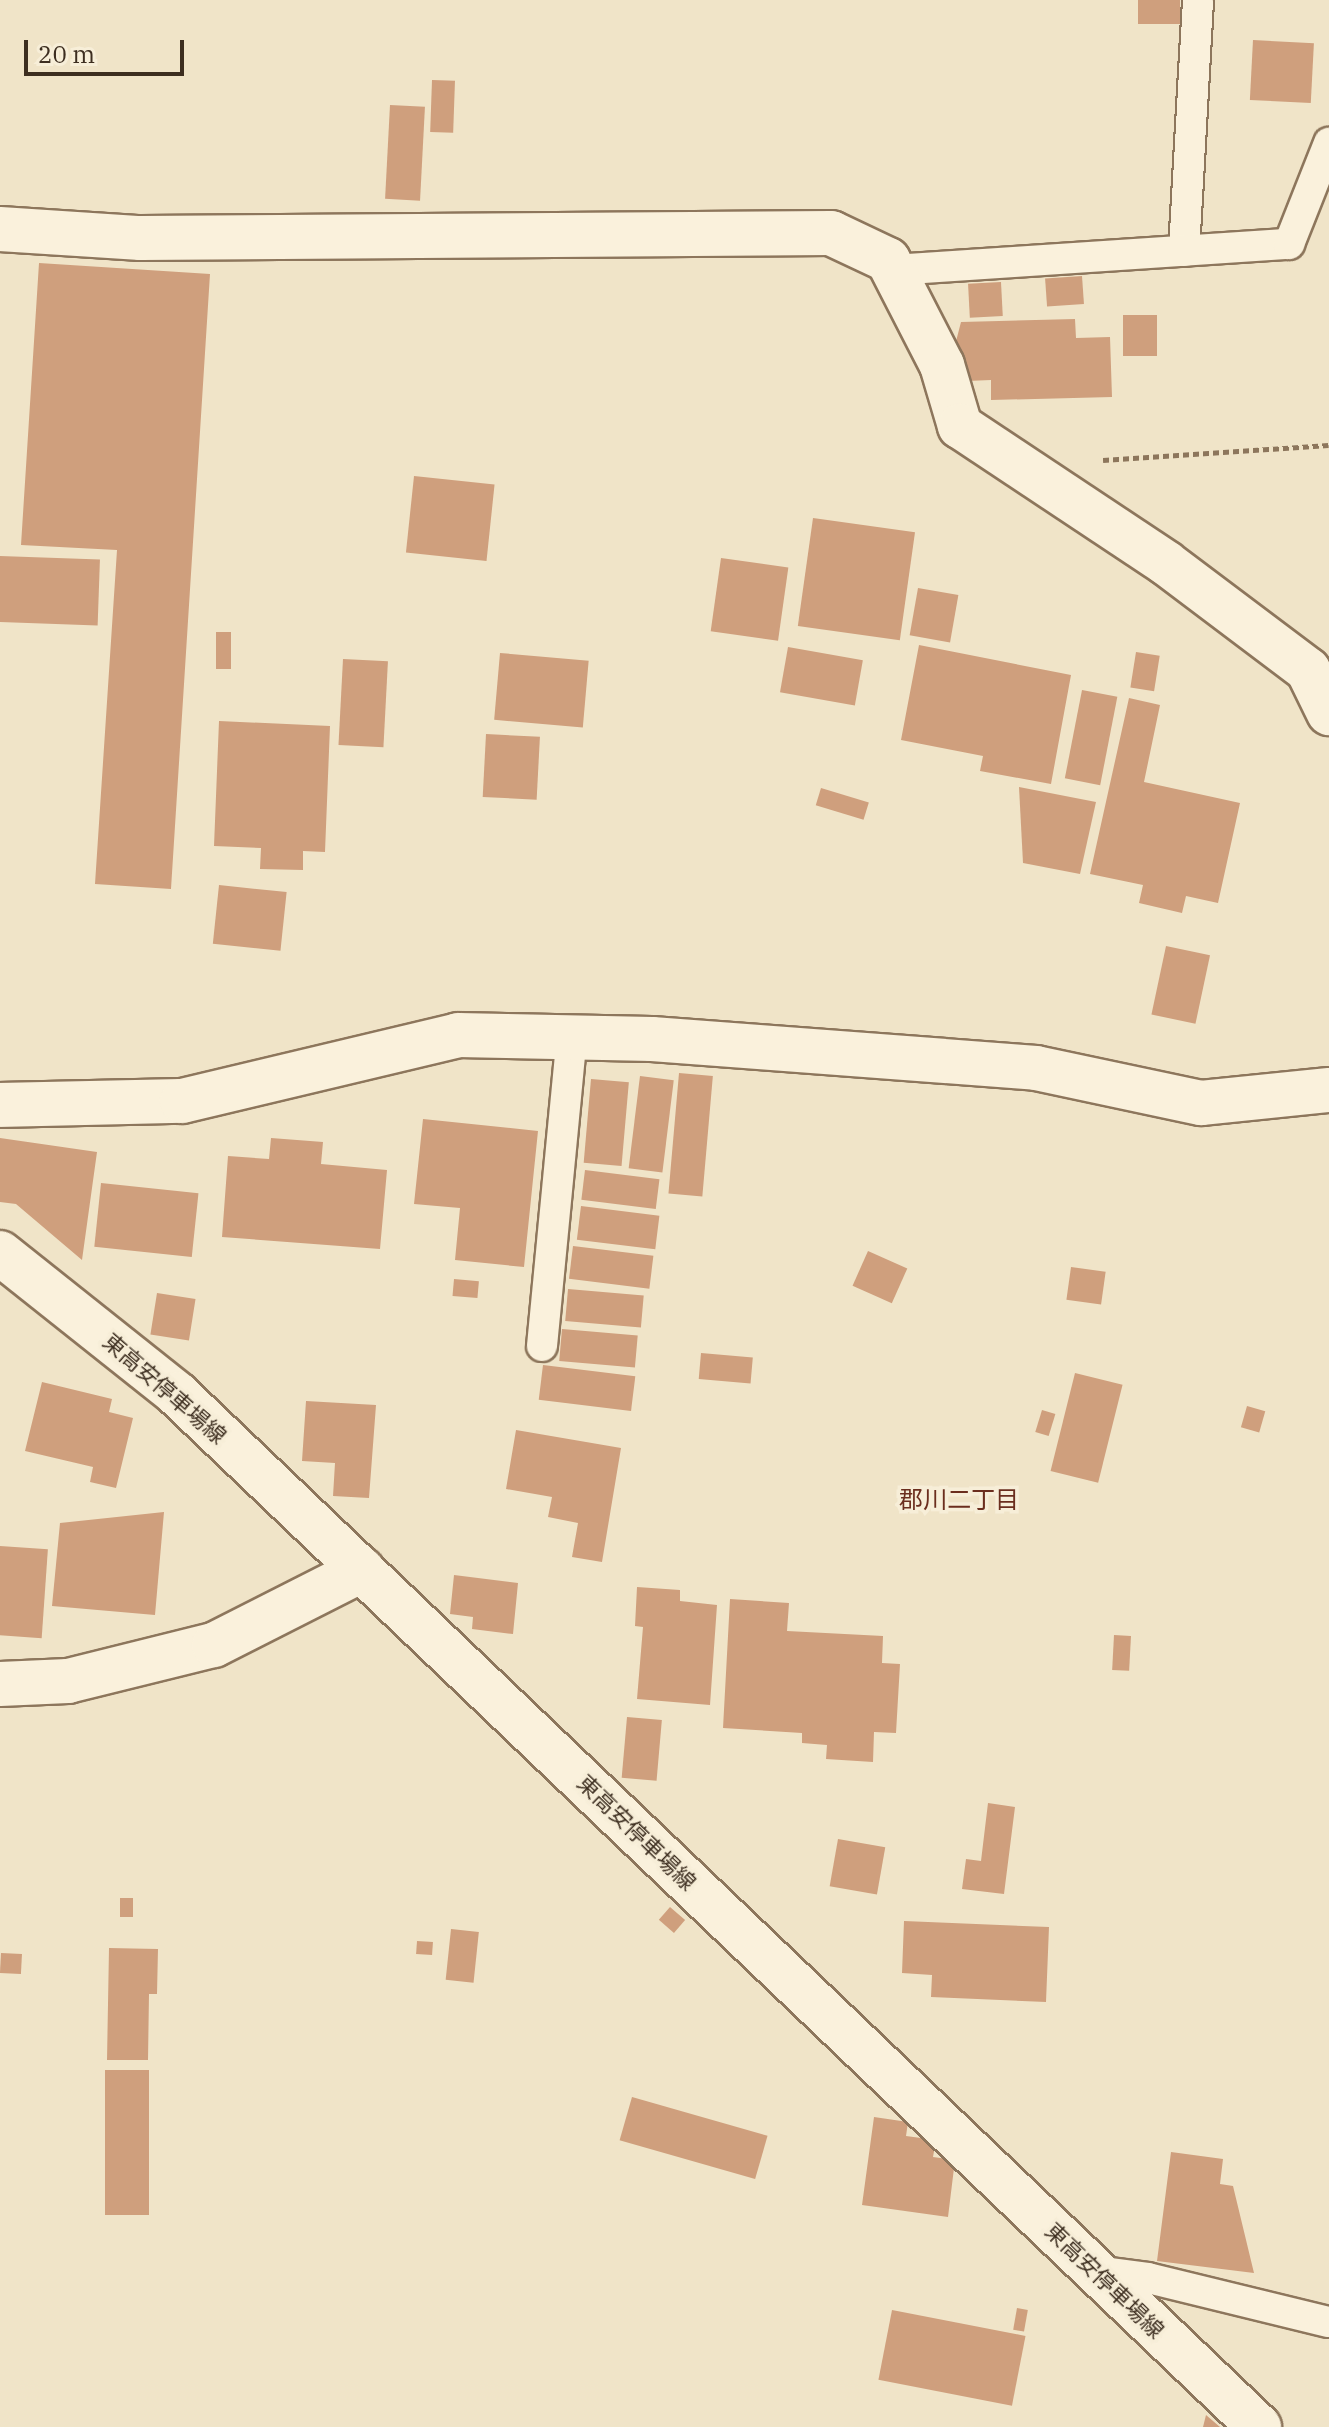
<!DOCTYPE html>
<meta charset="utf-8">
<style>
body{margin:0}
#map{position:relative;width:1329px;height:2427px;overflow:hidden;background:#f0e4c8;font-family:"IBM Plex Serif","Noto Sans JP",serif}
div>[style]{position:absolute}
[style*='--x']{left:calc(var(--x)*1px);top:calc(var(--y)*1px);width:calc(var(--w)*1px);rotate:calc(var(--a)*1deg)}
.building>*{inset:0;background:#cf9f7d;transform-origin:0 0}
.path>*{height:5px;margin-top:-2.5px;transform-origin:0;background:repeating-linear-gradient(90deg,#8d765c 0 6px,transparent 0 10px)}
.roads{filter:drop-shadow(2px 0 #8d765c) drop-shadow(-2px 0 #8d765c) drop-shadow(0 2px #8d765c) drop-shadow(0 -2px #8d765c)}
.service>*{height:30px;margin:-15px;padding:0 15px;transform-origin:15px;border-radius:15px;background:#faf1dc}
.minor>*{height:44px;margin:-22px;padding:0 22px;transform-origin:22px;border-radius:22px;background:#faf1dc}
.secondary>*{height:44px;margin:-22px;padding:0 22px;transform-origin:22px;border-radius:22px;background:#faf1dc}
span{translate:-50% -50%;white-space:nowrap;text-align:center;line-height:1.15;-webkit-text-stroke:7px #f7eed8;paint-order:stroke}
.street-label{font-size:22px;color:#3d2e20}
.neighbourhood-label{font-size:24px;color:#6b2e1e}
.scale{position:absolute;left:24px;top:40px;width:160px;height:36px;box-sizing:border-box;border:4px solid #3d2e20;border-top:0;padding-left:10px;font-size:24px;line-height:28px;white-space:nowrap;color:#3d2e20;-webkit-text-stroke:6px #f7eed8;paint-order:stroke}
</style>
<div id="map">
<div class="building">
<div style="left:1138px;top:0;width:42px;height:24px"></div>
<div style="left:1253px;top:40px;width:61px;height:60px;rotate:3deg"></div>
<div style="left:432px;top:80px;width:23px;height:52px;rotate:2deg"></div>
<div style="left:390px;top:105px;width:35px;height:94px;rotate:3deg"></div>
<div style="clip-path:polygon(39px 263px,210px 274px,171px 889px,95px 884px,117px 550px,21px 545px)"></div>
<div style="left:1082px;top:276px;width:28px;height:37px;rotate:86deg"></div>
<div style="left:1001px;top:282px;width:34px;height:33px;rotate:87deg"></div>
<div style="left:1123px;top:315px;width:34px;height:41px"></div>
<div style="clip-path:polygon(1075px 319px,1076px 338px,1110px 337px,1112px 397px,991px 400px,991px 380px,967px 381px,953px 353px,961px 322px)"></div>
<div style="left:414px;top:476px;width:81px;height:77px;rotate:6deg"></div>
<div style="left:813px;top:518px;width:103px;height:109px;rotate:8deg"></div>
<div style="left:0;top:556px;width:100px;height:66px;rotate:2deg"></div>
<div style="left:721px;top:558px;width:68px;height:74px;rotate:8deg"></div>
<div style="left:918px;top:588px;width:41px;height:48px;rotate:10deg"></div>
<div style="left:216px;top:632px;width:15px;height:37px"></div>
<div style="clip-path:polygon(919px 645px,1071px 675px,1051px 784px,980px 771px,983px 756px,901px 740px)"></div>
<div style="left:788px;top:647px;width:76px;height:46px;rotate:10deg"></div>
<div style="left:1136px;top:652px;width:24px;height:36px;rotate:9deg"></div>
<div style="left:500px;top:653px;width:89px;height:67px;rotate:5deg"></div>
<div style="left:343px;top:659px;width:45px;height:86px;rotate:3deg"></div>
<div style="left:1082px;top:690px;width:36px;height:90px;rotate:11deg"></div>
<div style="clip-path:polygon(1129px 698px,1160px 705px,1144px 782px,1240px 803px,1218px 903px,1186px 896px,1182px 913px,1139px 903px,1143px 885px,1090px 874px)"></div>
<div style="clip-path:polygon(219px 721px,330px 726px,325px 852px,303px 851px,303px 870px,260px 869px,261px 848px,214px 846px)"></div>
<div style="left:486px;top:734px;width:54px;height:63px;rotate:3deg"></div>
<div style="clip-path:polygon(1019px 787px,1096px 802px,1080px 874px,1023px 863px)"></div>
<div style="left:821px;top:788px;width:50px;height:18px;rotate:17deg"></div>
<div style="left:219px;top:885px;width:68px;height:59px;rotate:6deg"></div>
<div style="left:1166px;top:946px;width:45px;height:70px;rotate:12deg"></div>
<div style="left:679px;top:1073px;width:34px;height:121px;rotate:5deg"></div>
<div style="left:640px;top:1076px;width:34px;height:93px;rotate:7deg"></div>
<div style="left:591px;top:1079px;width:38px;height:84px;rotate:5deg"></div>
<div style="clip-path:polygon(423px 1119px,538px 1131px,524px 1267px,455px 1260px,460px 1208px,414px 1204px)"></div>
<div style="clip-path:polygon(0 1138px,97px 1152px,82px 1260px,16px 1204px,0 1202px)"></div>
<div style="clip-path:polygon(271px 1138px,323px 1142px,321px 1164px,387px 1170px,380px 1249px,222px 1237px,228px 1156px,269px 1159px)"></div>
<div style="left:585px;top:1170px;width:75px;height:30px;rotate:7deg"></div>
<div style="left:101px;top:1183px;width:98px;height:64px;rotate:6deg"></div>
<div style="left:581px;top:1206px;width:79px;height:34px;rotate:7deg"></div>
<div style="left:573px;top:1246px;width:81px;height:33px;rotate:7deg"></div>
<div style="left:868px;top:1251px;width:43px;height:38px;rotate:24deg"></div>
<div style="left:1071px;top:1267px;width:35px;height:33px;rotate:8deg"></div>
<div style="left:454px;top:1279px;width:25px;height:17px;rotate:5deg"></div>
<div style="left:568px;top:1289px;width:76px;height:32px;rotate:5deg"></div>
<div style="left:157px;top:1293px;width:39px;height:42px;rotate:9deg"></div>
<div style="left:562px;top:1329px;width:76px;height:32px;rotate:5deg"></div>
<div style="left:701px;top:1353px;width:52px;height:26px;rotate:5deg"></div>
<div style="left:543px;top:1365px;width:93px;height:35px;rotate:7deg"></div>
<div style="left:1075px;top:1373px;width:49px;height:101px;rotate:14deg"></div>
<div style="clip-path:polygon(42px 1382px,112px 1399px,109px 1412px,133px 1418px,116px 1488px,90px 1482px,93px 1467px,25px 1451px)"></div>
<div style="clip-path:polygon(306px 1401px,376px 1405px,369px 1498px,333px 1496px,335px 1463px,302px 1461px)"></div>
<div style="left:1247px;top:1406px;width:19px;height:22px;rotate:16deg"></div>
<div style="left:1042px;top:1410px;width:14px;height:23px;rotate:17deg"></div>
<div style="clip-path:polygon(516px 1430px,621px 1448px,602px 1562px,572px 1557px,578px 1523px,548px 1517px,552px 1497px,506px 1489px)"></div>
<div style="clip-path:polygon(164px 1512px,155px 1615px,52px 1606px,60px 1523px)"></div>
<div style="left:0;top:1546px;width:48px;height:89px;rotate:4deg"></div>
<div style="clip-path:polygon(454px 1575px,518px 1583px,513px 1634px,472px 1629px,473px 1617px,450px 1614px)"></div>
<div style="clip-path:polygon(637px 1587px,680px 1590px,680px 1601px,717px 1605px,710px 1705px,637px 1699px,643px 1627px,635px 1626px)"></div>
<div style="clip-path:polygon(730px 1599px,789px 1603px,787px 1631px,883px 1636px,882px 1663px,900px 1664px,896px 1733px,874px 1732px,873px 1762px,826px 1759px,827px 1745px,802px 1743px,802px 1733px,723px 1728px)"></div>
<div style="left:1114px;top:1635px;width:17px;height:35px;rotate:3deg"></div>
<div style="left:627px;top:1717px;width:35px;height:61px;rotate:5deg"></div>
<div style="clip-path:polygon(988px 1803px,1015px 1807px,1004px 1894px,962px 1889px,966px 1859px,981px 1861px)"></div>
<div style="left:838px;top:1839px;width:48px;height:48px;rotate:10deg"></div>
<div style="left:120px;top:1898px;width:13px;height:19px"></div>
<div style="left:670px;top:1907px;width:20px;height:17px;rotate:41deg"></div>
<div style="clip-path:polygon(904px 1921px,1049px 1927px,1046px 2002px,931px 1997px,932px 1975px,902px 1973px)"></div>
<div style="left:451px;top:1929px;width:28px;height:51px;rotate:6deg"></div>
<div style="left:417px;top:1941px;width:16px;height:13px;rotate:4deg"></div>
<div style="clip-path:polygon(109px 1948px,158px 1949px,157px 1994px,149px 1994px,148px 2060px,107px 2060px)"></div>
<div style="left:1px;top:1953px;width:21px;height:20px;rotate:3deg"></div>
<div style="left:105px;top:2070px;width:44px;height:145px"></div>
<div style="left:632px;top:2097px;width:141px;height:45px;rotate:16deg"></div>
<div style="clip-path:polygon(874px 2117px,908px 2122px,906px 2136px,936px 2140px,933px 2157px,955px 2160px,948px 2217px,862px 2205px)"></div>
<div style="clip-path:polygon(1171px 2152px,1223px 2159px,1220px 2184px,1233px 2186px,1254px 2273px,1157px 2261px)"></div>
<div style="left:1017px;top:2308px;width:11px;height:22px;rotate:10deg"></div>
<div style="left:892px;top:2310px;width:136px;height:71px;rotate:11deg"></div>
<div style="clip-path:polygon(1206px 2415px,1220px 2427px,1203px 2427px)"></div>
</div>
<div class="path">
<div style="--x:1103;--y:460;--w:226;--a:-3.8"></div>
</div>
<div class="roads">
<div class="service">
<div style="--x:1184;--y:251;--w:251;--a:-86.8"></div>
<div style="--x:893;--y:270;--w:397;--a:-3.8"></div>
<div style="--x:1289;--y:244;--w:109;--a:-68.4"></div>
<div style="--x:542;--y:1346;--w:310;--a:-84.5"></div>
<div style="--x:1096;--y:2271;--w:52;--a:7.7"></div>
<div style="--x:1148;--y:2278;--w:186;--a:13.7"></div>
</div>
<div class="minor">
<div style="--x:0;--y:229;--w:141;--a:3.7"></div>
<div style="--x:141;--y:238;--w:690;--a:-0.42"></div>
<div style="--x:831;--y:233;--w:63;--a:25.3"></div>
<div style="--x:888;--y:260;--w:118;--a:62.8"></div>
<div style="--x:942;--y:365;--w:64;--a:73.6"></div>
<div style="--x:960;--y:426;--w:247;--a:33.6"></div>
<div style="--x:1166;--y:563;--w:178;--a:37"></div>
<div style="--x:1308;--y:670;--w:48;--a:64"></div>
<div style="--x:0;--y:1105;--w:182;--a:-1.3"></div>
<div style="--x:182;--y:1101;--w:284;--a:-13.4"></div>
<div style="--x:458;--y:1035;--w:194;--a:1.2"></div>
<div style="--x:652;--y:1039;--w:385;--a:4.3"></div>
<div style="--x:1036;--y:1068;--w:169;--a:12"></div>
<div style="--x:1201;--y:1103;--w:129;--a:-5.8"></div>
<div style="--x:0;--y:1684;--w:68;--a:-2.5"></div>
<div style="--x:68;--y:1681;--w:150;--a:-13.9"></div>
<div style="--x:214;--y:1645;--w:166;--a:-26.9"></div>
</div>
<div class="secondary">
<div style="--x:0;--y:1253;--w:226;--a:38.5"></div>
<div style="--x:177;--y:1394;--w:1496;--a:43.67"></div>
</div>
</div>
<div class="street-label">
<span style="left:165px;top:1388px;rotate:41deg">東高安停車場線</span>
<span style="left:637px;top:1832px;rotate:44deg">東高安停車場線</span>
<span style="left:1105px;top:2280px;rotate:44deg">東高安停車場線</span>
</div>
<div class="neighbourhood-label">
<span style="left:959px;top:1500px">郡川二丁目</span>
</div>
<div class="scale">20 m</div>
</div>
